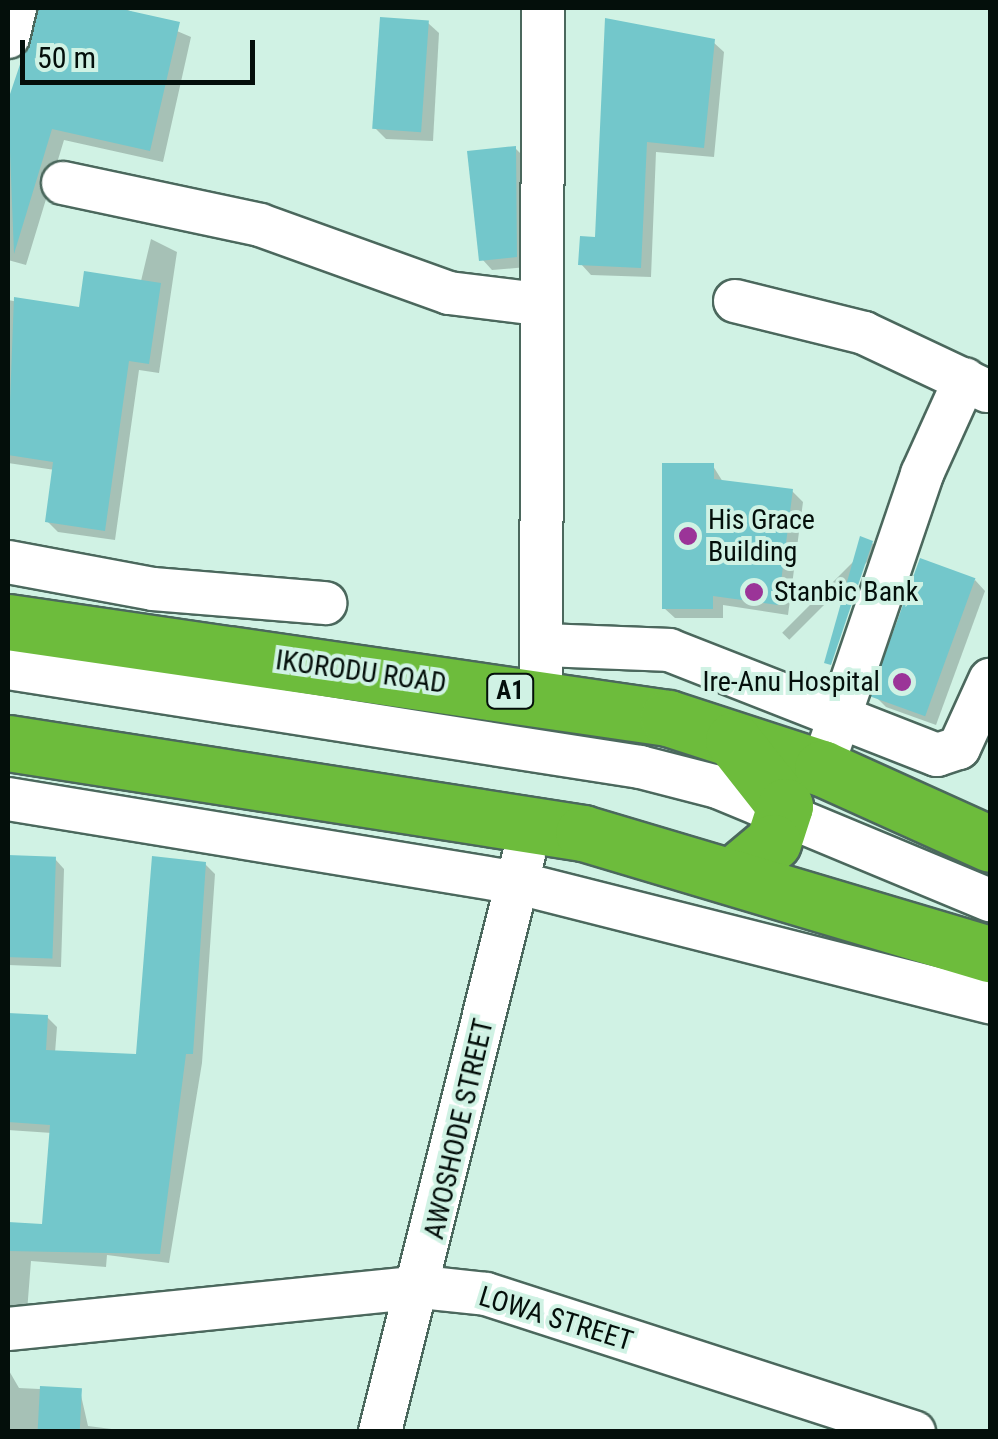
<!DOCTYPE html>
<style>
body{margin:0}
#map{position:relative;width:998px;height:1439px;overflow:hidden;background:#d0f2e4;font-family:"Roboto Condensed",sans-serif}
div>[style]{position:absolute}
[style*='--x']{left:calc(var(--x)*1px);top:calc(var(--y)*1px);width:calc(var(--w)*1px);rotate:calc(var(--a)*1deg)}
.shadow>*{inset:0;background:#0003;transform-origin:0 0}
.building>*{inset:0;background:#73c7cb;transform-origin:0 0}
.roads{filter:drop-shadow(2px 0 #4b685d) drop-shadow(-2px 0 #4b685d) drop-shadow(0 2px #4b685d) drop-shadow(0 -2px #4b685d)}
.minor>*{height:42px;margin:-21px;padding:0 21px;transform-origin:21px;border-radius:21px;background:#fff}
.highway>*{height:55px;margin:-27.5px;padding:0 27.5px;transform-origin:27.5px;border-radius:27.5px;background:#6dbc3c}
.dots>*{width:28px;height:28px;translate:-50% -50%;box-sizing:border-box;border:5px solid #d0f2e4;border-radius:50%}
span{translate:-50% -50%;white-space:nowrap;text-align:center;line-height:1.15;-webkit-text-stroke:8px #d0f2e4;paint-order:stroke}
.shield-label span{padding:2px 8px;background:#d0f2e4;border:2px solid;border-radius:8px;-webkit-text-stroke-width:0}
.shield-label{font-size:25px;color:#040f0b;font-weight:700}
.poi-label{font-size:28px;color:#040f0b}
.left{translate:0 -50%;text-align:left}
.right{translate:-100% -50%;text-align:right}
.street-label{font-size:28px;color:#040f0b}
.frame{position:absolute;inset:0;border:10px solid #040f0b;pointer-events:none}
.scale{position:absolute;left:20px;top:40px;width:235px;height:45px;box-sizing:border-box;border:5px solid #040f0b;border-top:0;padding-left:12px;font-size:30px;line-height:35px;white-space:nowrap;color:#040f0b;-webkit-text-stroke:8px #d0f2e4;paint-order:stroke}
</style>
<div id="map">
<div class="shadow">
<div style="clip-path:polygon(41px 8px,123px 8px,191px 37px,163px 162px,64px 140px,26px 265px,8px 260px,8px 123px)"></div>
<div style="clip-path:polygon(607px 21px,713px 42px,724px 52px,714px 157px,656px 152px,651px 277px,591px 275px,581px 264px,598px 239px)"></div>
<div style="clip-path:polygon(428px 23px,439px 33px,433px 141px,386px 139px,375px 128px)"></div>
<div style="clip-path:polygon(515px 148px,526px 159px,527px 267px,492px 270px,482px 259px)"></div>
<div style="clip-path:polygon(151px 239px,177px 252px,159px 373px,139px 370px,115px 540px,58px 532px,47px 521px,55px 470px,8px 463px,8px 300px,131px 323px)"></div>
<div style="clip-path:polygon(713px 466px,723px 482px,792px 491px,803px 502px,788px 615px,723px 605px,723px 618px,675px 618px,664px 608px)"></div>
<div style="left:872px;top:543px;width:10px;height:127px;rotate:45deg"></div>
<div style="clip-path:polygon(975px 580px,985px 591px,936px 725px,886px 707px,875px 696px)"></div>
<div style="clip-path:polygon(8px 857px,55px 859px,64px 869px,61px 967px,8px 965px)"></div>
<div style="clip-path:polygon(205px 864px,215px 874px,202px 1063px,169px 1263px,107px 1255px,106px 1267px,31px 1261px,27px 1312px,8px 1311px,8px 1224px,44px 1227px,52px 1133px,8px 1130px,8px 1015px,47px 1017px,57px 1027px,55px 1053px,138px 1056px)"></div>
<div style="clip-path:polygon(8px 1369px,19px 1388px,80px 1391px,88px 1426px,135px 1432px,8px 1432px)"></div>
</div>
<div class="building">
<div style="clip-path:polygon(39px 8px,117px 8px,180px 22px,150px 151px,52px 129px,14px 254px,8px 100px)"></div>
<div style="left:380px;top:17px;width:49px;height:112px;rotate:4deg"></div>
<div style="clip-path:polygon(605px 18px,715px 39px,704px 148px,647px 142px,641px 268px,578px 265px,580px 236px,595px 237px)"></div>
<div style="clip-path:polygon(516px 146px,517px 257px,479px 261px,467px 151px)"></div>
<div style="clip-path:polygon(84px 271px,161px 283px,149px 364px,129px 361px,105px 531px,45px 522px,53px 462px,8px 455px,14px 297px,79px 307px)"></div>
<div style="clip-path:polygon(662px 463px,714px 463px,714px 479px,793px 489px,778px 605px,713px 596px,713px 609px,662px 609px)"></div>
<div style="clip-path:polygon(860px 536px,873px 541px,831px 665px,824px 663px)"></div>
<div style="left:920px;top:558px;width:59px;height:147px;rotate:20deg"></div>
<div style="left:8px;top:855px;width:48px;height:102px;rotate:2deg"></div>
<div style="clip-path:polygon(152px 856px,206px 862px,193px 1054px,186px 1054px,160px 1254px,8px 1251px,8px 1222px,42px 1224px,50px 1125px,8px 1122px,8px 1013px,48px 1015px,46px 1050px,136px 1054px)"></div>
<div style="left:40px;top:1386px;width:42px;height:46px;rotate:3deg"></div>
</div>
<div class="roads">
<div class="minor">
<div style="--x:8;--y:37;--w:30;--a:-76"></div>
<div style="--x:63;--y:183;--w:201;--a:12"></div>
<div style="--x:260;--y:225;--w:201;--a:19.8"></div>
<div style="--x:449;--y:293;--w:91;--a:7"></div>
<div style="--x:735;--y:301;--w:133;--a:13.9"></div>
<div style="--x:864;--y:333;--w:136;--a:25.2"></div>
<div style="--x:8;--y:562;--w:147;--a:10.5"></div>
<div style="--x:153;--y:589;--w:173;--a:4.7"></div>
<div style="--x:546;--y:645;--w:123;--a:2.3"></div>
<div style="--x:669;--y:650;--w:288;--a:21.4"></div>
<div style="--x:937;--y:755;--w:23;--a:-18"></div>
<div style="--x:959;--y:748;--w:75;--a:-65.5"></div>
<div style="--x:8;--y:668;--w:640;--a:8.9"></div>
<div style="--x:640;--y:767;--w:81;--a:14.4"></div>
<div style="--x:718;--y:787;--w:295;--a:22.6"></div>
<div style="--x:541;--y:694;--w:686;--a:-89.83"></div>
<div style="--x:822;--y:768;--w:311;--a:-71.2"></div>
<div style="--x:922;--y:474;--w:104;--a:-65.6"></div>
<div style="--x:8;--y:799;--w:517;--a:9.35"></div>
<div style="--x:518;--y:883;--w:487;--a:14.2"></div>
<div style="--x:8;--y:1329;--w:415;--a:-5.8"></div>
<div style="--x:421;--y:1287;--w:65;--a:6.1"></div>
<div style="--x:486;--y:1294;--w:450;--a:17.9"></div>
<div style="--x:380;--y:1432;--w:595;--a:-75.99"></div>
</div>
<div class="highway">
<div style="--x:8;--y:622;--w:667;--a:8.28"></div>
<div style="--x:668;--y:718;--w:162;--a:18"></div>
<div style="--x:822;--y:768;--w:184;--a:24.3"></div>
<div style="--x:733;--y:740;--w:84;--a:51.8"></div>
<div style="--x:785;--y:806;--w:38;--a:108"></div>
<div style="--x:773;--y:842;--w:47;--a:140.2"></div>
<div style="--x:8;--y:743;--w:582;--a:8.9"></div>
<div style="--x:583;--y:833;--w:425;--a:16.6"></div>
</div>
</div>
<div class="dots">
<div style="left:688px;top:536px;background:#9b3498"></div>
<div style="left:754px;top:592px;background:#9b3498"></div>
<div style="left:902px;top:682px;background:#9b3498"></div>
</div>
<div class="shield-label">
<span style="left:510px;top:691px">A1</span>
</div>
<div class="poi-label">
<span class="left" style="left:708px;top:536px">His Grace<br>Building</span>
<span class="left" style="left:774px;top:592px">Stanbic Bank</span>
<span class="right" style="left:880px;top:682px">Ire-Anu Hospital</span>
</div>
<div class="street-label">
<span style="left:361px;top:672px;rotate:8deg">IKORODU ROAD</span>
<span style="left:459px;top:1129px;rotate:-77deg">AWOSHODE STREET</span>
<span style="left:556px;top:1319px;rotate:17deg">LOWA STREET</span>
</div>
<div class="frame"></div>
<div class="scale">50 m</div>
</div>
